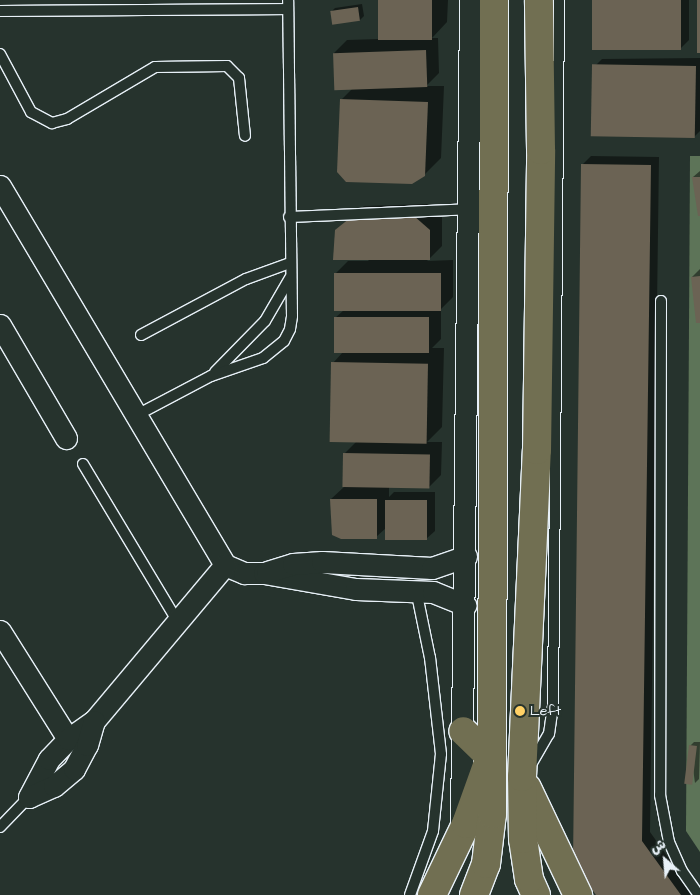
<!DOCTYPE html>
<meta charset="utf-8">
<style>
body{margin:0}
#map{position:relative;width:700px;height:895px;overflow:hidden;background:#26332d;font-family:"Architects Daughter","Playpen Sans Arabic",sans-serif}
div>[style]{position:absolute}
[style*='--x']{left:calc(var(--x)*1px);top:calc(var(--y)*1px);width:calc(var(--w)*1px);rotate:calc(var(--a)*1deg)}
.green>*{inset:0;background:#5d7458}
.shadow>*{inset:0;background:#0007}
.building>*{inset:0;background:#6b6354;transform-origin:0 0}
.roads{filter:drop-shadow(1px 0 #e8f1f8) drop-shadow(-1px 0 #e8f1f8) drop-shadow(0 1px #e8f1f8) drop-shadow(0 -1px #e8f1f8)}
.lane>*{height:10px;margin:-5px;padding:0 5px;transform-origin:5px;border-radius:5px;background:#26332d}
.street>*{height:21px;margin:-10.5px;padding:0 10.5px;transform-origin:10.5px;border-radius:10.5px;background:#26332d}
.highway>*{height:28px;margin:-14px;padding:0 14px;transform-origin:14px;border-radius:14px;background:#716f52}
.dots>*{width:14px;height:14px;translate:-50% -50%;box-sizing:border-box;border:2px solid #26332d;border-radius:50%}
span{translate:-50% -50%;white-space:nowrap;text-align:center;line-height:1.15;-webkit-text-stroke:4px #26332d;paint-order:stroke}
.poi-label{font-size:14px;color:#e8f1f8}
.left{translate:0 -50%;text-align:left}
.north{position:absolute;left:640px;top:835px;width:50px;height:50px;-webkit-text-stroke:4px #26332d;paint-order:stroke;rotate:333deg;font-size:14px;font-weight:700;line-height:20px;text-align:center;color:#e8f1f8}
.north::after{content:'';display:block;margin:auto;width:18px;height:22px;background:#e8f1f8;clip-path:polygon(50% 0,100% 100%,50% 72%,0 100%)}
</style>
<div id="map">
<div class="green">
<div style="clip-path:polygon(690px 156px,700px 156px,700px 852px,686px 831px)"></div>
</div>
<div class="shadow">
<div style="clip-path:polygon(380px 0,448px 0,447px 22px,432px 38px,438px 38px,439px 73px,426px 86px,444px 86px,441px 158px,424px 175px,341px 100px,353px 88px,334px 53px,347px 40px,379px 39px)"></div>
<div style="clip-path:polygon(593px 0,689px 0,689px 40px,680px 49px)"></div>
<div style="clip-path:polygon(362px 4px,364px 16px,360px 20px,331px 12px,335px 8px)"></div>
<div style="clip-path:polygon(700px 58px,700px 131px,695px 136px,594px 67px,602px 59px)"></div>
<div style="clip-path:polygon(591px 156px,659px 157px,650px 832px,695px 895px,598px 895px,582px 165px)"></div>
<div style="clip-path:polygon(700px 171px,700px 215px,693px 177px)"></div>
<div style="clip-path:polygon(427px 204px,442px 217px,442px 246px,427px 261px,453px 260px,453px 297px,441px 309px,441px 339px,432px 348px,444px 348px,442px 427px,427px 442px,442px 442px,441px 475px,429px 487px,389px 487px,389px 497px,394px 492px,435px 492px,435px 531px,426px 539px,386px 528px,376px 537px,331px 499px,344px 487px,344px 454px,356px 442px,333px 363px,343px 352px,335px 318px,344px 310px,335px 274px,348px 261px,369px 261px,336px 230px,364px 206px)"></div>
<div style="clip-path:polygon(700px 269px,700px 322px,692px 277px)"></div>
<div style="clip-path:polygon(694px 742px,700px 742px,699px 779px,695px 783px,690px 746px)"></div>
</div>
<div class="building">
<div style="left:378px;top:0;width:54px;height:40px"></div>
<div style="left:592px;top:0;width:89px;height:50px"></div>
<div style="left:697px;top:0;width:3px;height:53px"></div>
<div style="left:358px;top:7px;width:14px;height:28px;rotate:82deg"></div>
<div style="left:426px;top:50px;width:37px;height:93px;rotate:88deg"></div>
<div style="left:696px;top:66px;width:72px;height:104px;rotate:91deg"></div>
<div style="clip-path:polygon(340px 99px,428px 102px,425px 176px,412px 184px,346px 182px,337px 172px)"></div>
<div style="clip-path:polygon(581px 164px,651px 165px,642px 841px,681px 895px,596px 895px,573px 863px)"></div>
<div style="clip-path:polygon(692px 177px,700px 177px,700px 216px,698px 216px)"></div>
<div style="clip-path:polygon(414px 216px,430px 230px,430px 260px,333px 260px,335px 230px,350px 218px)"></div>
<div style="left:334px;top:273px;width:107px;height:38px"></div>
<div style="clip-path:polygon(700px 276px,700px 323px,696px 323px,691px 277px)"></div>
<div style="left:429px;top:317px;width:36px;height:95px;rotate:90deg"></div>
<div style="left:331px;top:362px;width:97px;height:80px;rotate:1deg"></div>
<div style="left:343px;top:453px;width:87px;height:34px;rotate:1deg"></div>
<div style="clip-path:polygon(330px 499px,377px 499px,377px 539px,341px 539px,332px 535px)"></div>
<div style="left:385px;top:500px;width:42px;height:40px"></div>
<div style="left:689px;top:745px;width:8px;height:39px;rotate:7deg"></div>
</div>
<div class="roads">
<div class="lane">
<div style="--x:0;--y:11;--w:288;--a:-0.4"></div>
<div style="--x:0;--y:54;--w:66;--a:61.9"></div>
<div style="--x:31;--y:112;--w:24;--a:28"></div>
<div style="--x:52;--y:123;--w:16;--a:-15"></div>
<div style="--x:67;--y:119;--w:102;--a:-30.6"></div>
<div style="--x:155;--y:67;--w:72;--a:-0.8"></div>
<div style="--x:227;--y:66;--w:17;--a:45"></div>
<div style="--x:239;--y:78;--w:58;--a:84.1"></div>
<div style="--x:289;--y:217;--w:180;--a:-2.5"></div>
<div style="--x:661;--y:301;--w:494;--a:90.1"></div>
<div style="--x:660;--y:795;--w:48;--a:79.2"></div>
<div style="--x:669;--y:842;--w:32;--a:66"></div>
<div style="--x:682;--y:871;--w:29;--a:55"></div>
<div style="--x:141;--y:335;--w:119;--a:-28.1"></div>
<div style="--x:246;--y:279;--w:47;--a:-20"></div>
<div style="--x:215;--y:372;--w:71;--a:-45.6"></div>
<div style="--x:265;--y:321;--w:50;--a:-59.8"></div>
<div style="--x:135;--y:416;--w:86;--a:-27.8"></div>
<div style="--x:211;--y:376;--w:55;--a:-19.1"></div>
<div style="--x:263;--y:358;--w:27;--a:-39"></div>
<div style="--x:284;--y:341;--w:13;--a:-63"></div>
<div style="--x:290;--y:329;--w:13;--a:-81"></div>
<div style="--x:292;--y:316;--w:316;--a:-90.7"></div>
<div style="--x:83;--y:464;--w:184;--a:59"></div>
<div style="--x:529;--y:768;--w:39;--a:-60"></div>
<div style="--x:549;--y:734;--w:27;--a:-82"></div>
<div style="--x:553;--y:707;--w:707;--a:-89.51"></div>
<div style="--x:0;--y:827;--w:42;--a:-46"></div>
<div style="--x:410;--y:895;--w:68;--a:-70.2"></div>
<div style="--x:433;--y:831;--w:77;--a:-84.1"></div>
<div style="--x:441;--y:754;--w:97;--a:-96.5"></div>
<div style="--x:430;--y:658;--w:69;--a:-101.6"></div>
</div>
<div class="street">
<div style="--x:0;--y:186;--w:441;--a:59.3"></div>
<div style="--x:225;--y:565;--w:21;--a:23"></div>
<div style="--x:244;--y:573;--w:20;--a:0"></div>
<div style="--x:264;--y:573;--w:93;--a:9.9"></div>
<div style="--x:356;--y:589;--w:77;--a:2.2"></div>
<div style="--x:433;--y:592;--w:35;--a:22"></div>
<div style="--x:0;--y:325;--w:131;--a:59.7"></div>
<div style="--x:267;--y:572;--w:27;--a:-17"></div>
<div style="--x:293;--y:564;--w:29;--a:-4"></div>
<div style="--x:322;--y:562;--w:110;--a:3.1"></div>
<div style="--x:432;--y:568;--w:36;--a:-19"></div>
<div style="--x:0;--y:631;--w:128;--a:57.8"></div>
<div style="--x:29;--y:797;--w:43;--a:-62.2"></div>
<div style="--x:49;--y:759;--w:28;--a:-46"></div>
<div style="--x:68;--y:739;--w:32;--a:-35"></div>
<div style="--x:94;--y:721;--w:204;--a:-50"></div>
<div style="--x:29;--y:797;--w:27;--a:-24"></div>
<div style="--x:54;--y:786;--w:26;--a:-40"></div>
<div style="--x:74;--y:769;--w:27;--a:-62"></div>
<div style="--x:87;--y:745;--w:25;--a:-74"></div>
<div style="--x:461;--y:825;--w:825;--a:-89.37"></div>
</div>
<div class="highway">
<div style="--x:527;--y:788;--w:119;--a:64.5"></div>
<div style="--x:432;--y:895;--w:79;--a:-64.4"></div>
<div style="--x:466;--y:824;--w:71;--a:-70.3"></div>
<div style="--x:490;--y:757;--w:37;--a:-136"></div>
<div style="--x:474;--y:895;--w:33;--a:-69"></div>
<div style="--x:486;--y:864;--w:50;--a:-83.2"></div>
<div style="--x:492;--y:814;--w:814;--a:-89.86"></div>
<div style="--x:536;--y:895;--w:17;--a:-114"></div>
<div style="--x:529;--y:879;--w:40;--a:-98.5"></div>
<div style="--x:523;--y:839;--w:62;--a:-90.9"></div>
<div style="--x:522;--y:777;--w:327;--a:-87.4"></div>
<div style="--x:537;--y:450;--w:300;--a:-89.2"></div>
<div style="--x:541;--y:150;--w:150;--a:-90.8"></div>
</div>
</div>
<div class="dots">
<div style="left:520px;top:711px;background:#ffd166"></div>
</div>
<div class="poi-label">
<span class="left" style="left:530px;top:711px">Left</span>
</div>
<div class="north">ش</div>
</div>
